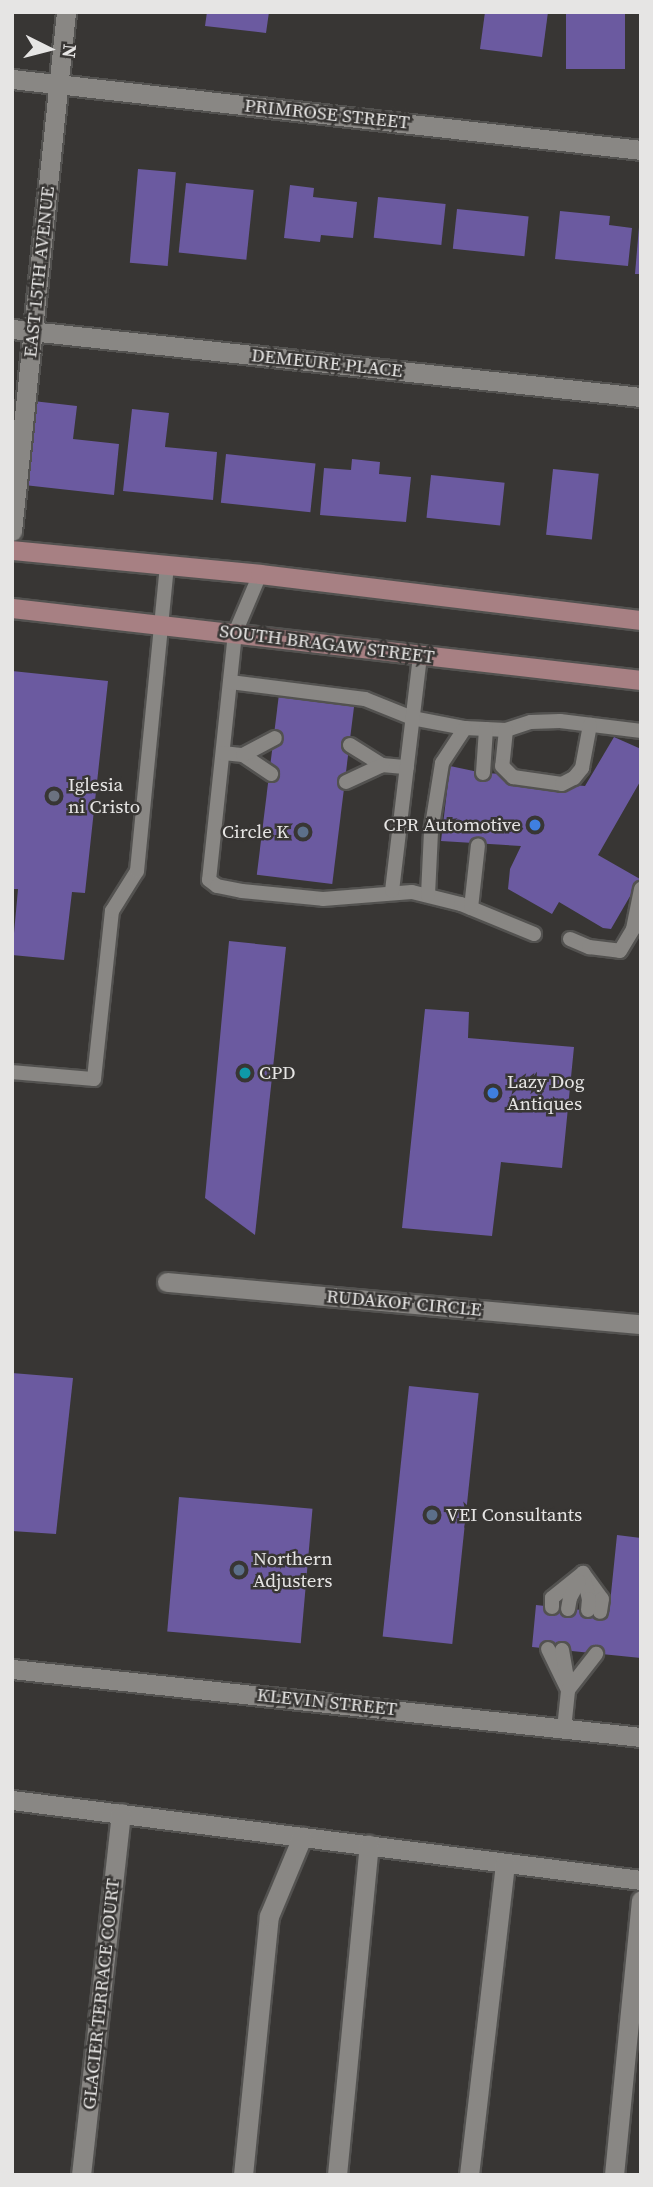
<!DOCTYPE html>
<style>
body{margin:0}
#map{position:relative;width:653px;height:2187px;overflow:hidden;background:#383634;font-family:"Source Serif 4",serif}
div>[style]{position:absolute}
[style*='--x']{left:calc(var(--x)*1px);top:calc(var(--y)*1px);width:calc(var(--w)*1px);rotate:calc(var(--a)*1deg)}
.building>*{inset:0;background:#6b5aa0;transform-origin:0 0}
.roads{filter:drop-shadow(2px 0 #535250) drop-shadow(-2px 0 #535250) drop-shadow(0 2px #535250) drop-shadow(0 -2px #535250)}
.service>*{height:14px;margin:-7px;padding:0 7px;transform-origin:7px;border-radius:7px;background:#898784}
.minor>*{height:19px;margin:-9.5px;padding:0 9.5px;transform-origin:9.5px;border-radius:9.5px;background:#898784}
.secondary>*{height:19px;margin:-9.5px;padding:0 9.5px;transform-origin:9.5px;border-radius:9.5px;background:#a78083}
.dots>*{width:19px;height:19px;translate:-50% -50%;box-sizing:border-box;border:4px solid #383634;border-radius:50%}
span{translate:-50% -50%;white-space:nowrap;text-align:center;line-height:1.15;-webkit-text-stroke:5px #383634;paint-order:stroke}
.street-label{font-size:19px;color:#e6e5e4}
.poi-label{font-size:19px;color:#e6e5e4}
.left{translate:0 -50%;text-align:left}
.right{translate:-100% -50%;text-align:right}
.frame{position:absolute;inset:0;border:14px solid #e6e5e4;pointer-events:none}
.north{position:absolute;left:14px;top:14px;width:70px;height:70px;-webkit-text-stroke:5px #383634;paint-order:stroke;rotate:96deg;font-size:19px;font-weight:700;line-height:28px;text-align:center;color:#e6e5e4}
.north::after{content:'';display:block;margin:auto;width:24px;height:32px;background:#e6e5e4;clip-path:polygon(50% 0,100% 100%,50% 72%,0 100%)}
</style>
<div id="map">
<div class="building">
<div style="clip-path:polygon(207px 12px,269px 12px,266px 33px,205px 26px)"></div>
<div style="clip-path:polygon(485px 12px,548px 12px,542px 57px,480px 49px)"></div>
<div style="left:566px;top:12px;width:59px;height:57px"></div>
<div style="left:138px;top:169px;width:38px;height:94px;rotate:5deg"></div>
<div style="left:186px;top:183px;width:68px;height:70px;rotate:6deg"></div>
<div style="clip-path:polygon(290px 185px,314px 188px,313px 197px,357px 202px,353px 238px,321px 235px,320px 242px,284px 238px)"></div>
<div style="left:378px;top:197px;width:68px;height:41px;rotate:6deg"></div>
<div style="left:457px;top:209px;width:72px;height:40px;rotate:6deg"></div>
<div style="clip-path:polygon(560px 211px,610px 216px,609px 225px,632px 228px,628px 266px,555px 259px)"></div>
<div style="clip-path:polygon(639px 227px,641px 227px,641px 274px,635px 274px)"></div>
<div style="clip-path:polygon(33px 401px,77px 406px,73px 439px,119px 444px,114px 495px,24px 485px)"></div>
<div style="clip-path:polygon(132px 409px,169px 413px,165px 447px,217px 452px,213px 500px,123px 491px)"></div>
<div style="left:226px;top:454px;width:90px;height:49px;rotate:6deg"></div>
<div style="clip-path:polygon(352px 459px,380px 462px,379px 474px,411px 477px,406px 522px,320px 515px,324px 468px,351px 470px)"></div>
<div style="left:553px;top:469px;width:46px;height:66px;rotate:6deg"></div>
<div style="left:431px;top:475px;width:74px;height:43px;rotate:6deg"></div>
<div style="clip-path:polygon(12px 671px,108px 681px,85px 893px,72px 892px,64px 960px,12px 955px,18px 889px,12px 889px)"></div>
<div style="left:279px;top:694px;width:76px;height:182px;rotate:7deg"></div>
<div style="clip-path:polygon(614px 737px,641px 749px,641px 780px,598px 855px,640px 879px,611px 929px,603px 928px,559px 902px,552px 914px,508px 889px,510px 869px,521px 846px,441px 841px,450px 766px,483px 773px,528px 775px,540px 782px,585px 786px)"></div>
<div style="clip-path:polygon(229px 941px,286px 947px,255px 1235px,205px 1198px)"></div>
<div style="clip-path:polygon(425px 1009px,469px 1012px,468px 1038px,574px 1047px,562px 1168px,501px 1162px,492px 1236px,402px 1228px)"></div>
<div style="clip-path:polygon(12px 1373px,73px 1378px,56px 1534px,12px 1531px)"></div>
<div style="left:409px;top:1386px;width:70px;height:252px;rotate:6deg"></div>
<div style="left:179px;top:1497px;width:134px;height:135px;rotate:5deg"></div>
<div style="clip-path:polygon(617px 1535px,641px 1538px,641px 1658px,532px 1647px,536px 1605px,609px 1613px)"></div>
</div>
<div class="roads">
<div class="service">
<div style="--x:260;--y:574;--w:64;--a:113"></div>
<div style="--x:235;--y:633;--w:248;--a:96"></div>
<div style="--x:209;--y:880;--w:10;--a:37"></div>
<div style="--x:217;--y:886;--w:25;--a:11"></div>
<div style="--x:242;--y:891;--w:81;--a:5.6"></div>
<div style="--x:323;--y:899;--w:89;--a:-4.5"></div>
<div style="--x:412;--y:892;--w:50;--a:13.8"></div>
<div style="--x:461;--y:904;--w:79;--a:22.3"></div>
<div style="--x:230;--y:682;--w:136;--a:7.2"></div>
<div style="--x:365;--y:699;--w:51;--a:22"></div>
<div style="--x:412;--y:718;--w:54;--a:10.7"></div>
<div style="--x:465;--y:728;--w:41;--a:2.8"></div>
<div style="--x:506;--y:730;--w:26;--a:-18"></div>
<div style="--x:531;--y:722;--w:29;--a:-2"></div>
<div style="--x:560;--y:721;--w:82;--a:7"></div>
<div style="--x:506;--y:730;--w:36;--a:96"></div>
<div style="--x:502;--y:766;--w:16;--a:45"></div>
<div style="--x:513;--y:777;--w:49;--a:8.1"></div>
<div style="--x:562;--y:784;--w:13;--a:-27"></div>
<div style="--x:574;--y:778;--w:13;--a:-51"></div>
<div style="--x:582;--y:768;--w:44;--a:-79.5"></div>
<div style="--x:350;--y:745;--w:38;--a:32"></div>
<div style="--x:382;--y:765;--w:25;--a:5"></div>
<div style="--x:223;--y:753;--w:20;--a:6"></div>
<div style="--x:243;--y:755;--w:34;--a:34"></div>
<div style="--x:243;--y:755;--w:36;--a:-28"></div>
<div style="--x:483;--y:773;--w:44;--a:-86.1"></div>
<div style="--x:346;--y:782;--w:40;--a:-25"></div>
<div style="--x:392;--y:891;--w:238;--a:-83.2"></div>
<div style="--x:428;--y:895;--w:63;--a:-87.3"></div>
<div style="--x:431;--y:832;--w:70;--a:-80.9"></div>
<div style="--x:442;--y:763;--w:42;--a:-56.7"></div>
<div style="--x:471;--y:908;--w:63;--a:-83.7"></div>
<div style="--x:570;--y:939;--w:21;--a:23"></div>
<div style="--x:589;--y:947;--w:31;--a:7"></div>
<div style="--x:620;--y:951;--w:26;--a:-59"></div>
<div style="--x:633;--y:929;--w:41;--a:-78.7"></div>
<div style="--x:12;--y:1072;--w:82;--a:4.9"></div>
<div style="--x:94;--y:1079;--w:169;--a:-83.9"></div>
<div style="--x:112;--y:911;--w:47;--a:-58"></div>
<div style="--x:137;--y:871;--w:307;--a:-84.4"></div>
<div style="--x:583;--y:1573;--w:32;--a:54"></div>
<div style="--x:602;--y:1599;--w:13;--a:99"></div>
<div style="--x:585;--y:1582;--w:17;--a:77"></div>
<div style="--x:589;--y:1599;--w:11;--a:95"></div>
<div style="--x:552;--y:1607;--w:9;--a:-90"></div>
<div style="--x:552;--y:1598;--w:40;--a:-39"></div>
<div style="--x:568;--y:1609;--w:11;--a:-80"></div>
<div style="--x:570;--y:1598;--w:19;--a:-62"></div>
<div style="--x:548;--y:1649;--w:46;--a:64"></div>
<div style="--x:562;--y:1650;--w:28;--a:80"></div>
<div style="--x:564;--y:1729;--w:39;--a:-84"></div>
<div style="--x:568;--y:1690;--w:46;--a:-52.1"></div>
</div>
<div class="minor">
<div style="--x:12;--y:79;--w:633;--a:6.44"></div>
<div style="--x:12;--y:329;--w:633;--a:6.17"></div>
<div style="--x:12;--y:531;--w:522;--a:-84.06"></div>
<div style="--x:167;--y:1282;--w:476;--a:5.1"></div>
<div style="--x:12;--y:1669;--w:633;--a:6.17"></div>
<div style="--x:12;--y:1800;--w:634;--a:7.25"></div>
<div style="--x:81;--y:2175;--w:364;--a:-83.7"></div>
<div style="--x:243;--y:2175;--w:260;--a:-84.3"></div>
<div style="--x:269;--y:1916;--w:86;--a:-67.3"></div>
<div style="--x:337;--y:2175;--w:332;--a:-84.5"></div>
<div style="--x:469;--y:2175;--w:314;--a:-83.4"></div>
<div style="--x:614;--y:2175;--w:276;--a:-84.4"></div>
</div>
<div class="secondary">
<div style="--x:12;--y:550;--w:249;--a:5.5"></div>
<div style="--x:260;--y:574;--w:384;--a:6.9"></div>
<div style="--x:12;--y:608;--w:633;--a:6.53"></div>
</div>
</div>
<div class="dots">
<div style="left:54px;top:796px;background:#6b7280"></div>
<div style="left:535px;top:825px;background:#3f7fe0"></div>
<div style="left:303px;top:832px;background:#5c6f8a"></div>
<div style="left:245px;top:1073px;background:#0f9aa8"></div>
<div style="left:493px;top:1093px;background:#3f7fe0"></div>
<div style="left:432px;top:1515px;background:#5c6f8a"></div>
<div style="left:239px;top:1570px;background:#5c6f8a"></div>
</div>
<div class="street-label">
<span style="left:327px;top:114px;rotate:6deg">PRIMROSE STREET</span>
<span style="left:39px;top:272px;rotate:-84deg">EAST 15TH AVENUE</span>
<span style="left:327px;top:363px;rotate:6deg">DEMEURE PLACE</span>
<span style="left:327px;top:644px;rotate:7deg">SOUTH BRAGAW STREET</span>
<span style="left:404px;top:1303px;rotate:5deg">RUDAKOF CIRCLE</span>
<span style="left:327px;top:1702px;rotate:6deg">KLEVIN STREET</span>
<span style="left:101px;top:1994px;rotate:-84deg">GLACIER TERRACE COURT</span>
</div>
<div class="poi-label">
<span class="left" style="left:68px;top:796px">Iglesia<br>ni Cristo</span>
<span class="right" style="left:521px;top:825px">CPR Automotive</span>
<span class="right" style="left:289px;top:832px">Circle K</span>
<span class="left" style="left:259px;top:1073px">CPD</span>
<span class="left" style="left:507px;top:1093px">Lazy Dog<br>Antiques</span>
<span class="left" style="left:446px;top:1515px">VEI Consultants</span>
<span class="left" style="left:253px;top:1570px">Northern<br>Adjusters</span>
</div>
<div class="frame"></div>
<div class="north">N</div>
</div>
